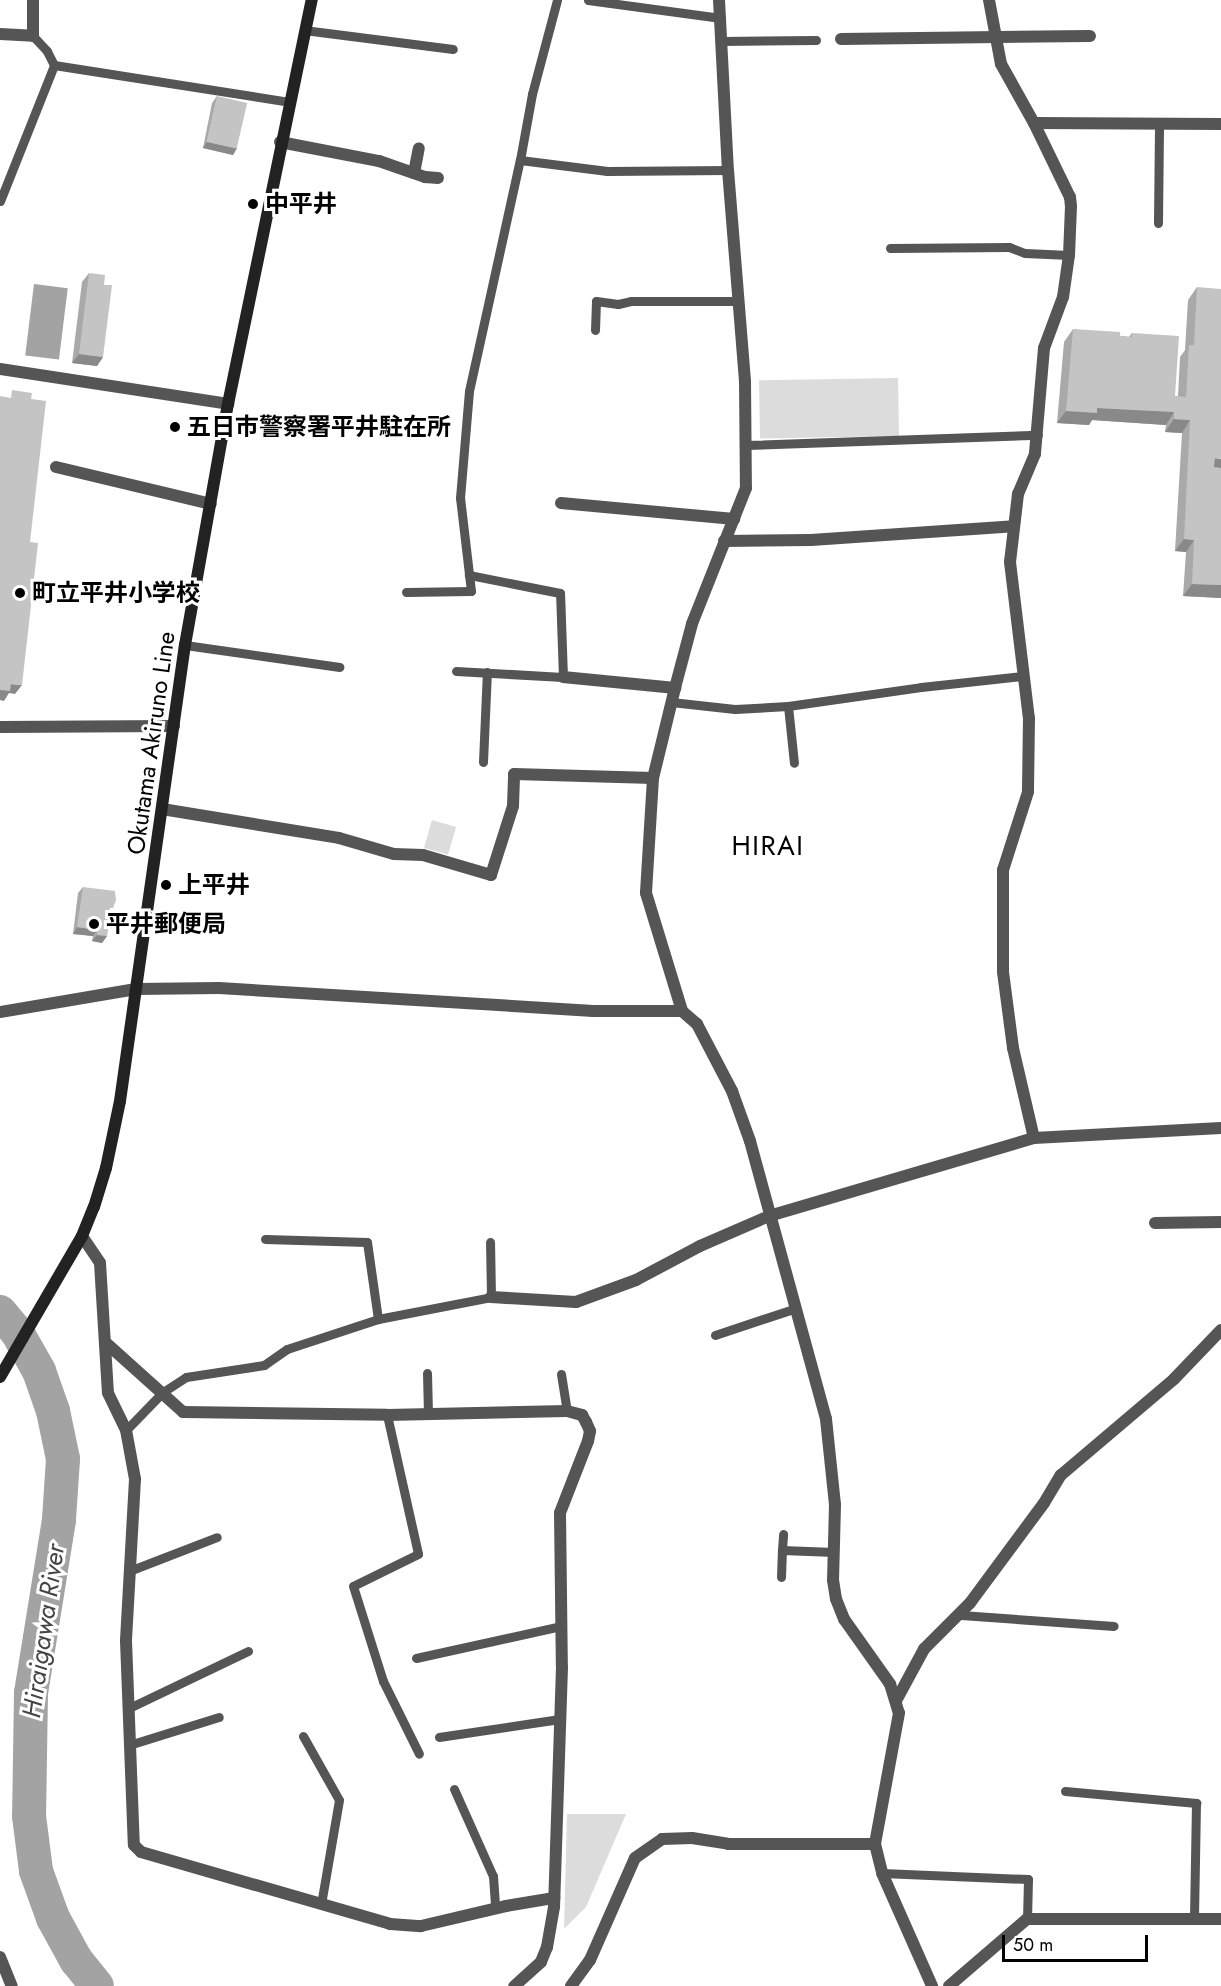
<!DOCTYPE html>
<meta charset="utf-8">
<style>
body{margin:0}
#map{position:relative;width:1221px;height:1986px;overflow:hidden;background:#fff;font-family:Jost,"Noto Sans JP",sans-serif}
div>[style]{position:absolute}
[style*='--x']{left:calc(var(--x)*1px);top:calc(var(--y)*1px);width:calc(var(--w)*1px);rotate:calc(var(--a)*1deg)}
.green>*{inset:0;background:#dcdcdc;transform-origin:0 0}
.water>*{inset:0;background:#a3a3a3;transform-origin:0 0}
.river>*{height:34px;margin:-17px;padding:0 17px;transform-origin:17px;border-radius:17px;background:#a3a3a3}
.lane>*{height:9px;margin:-4.5px;padding:0 4.5px;transform-origin:4.5px;border-radius:4.5px;background:#555}
.street>*{height:12px;margin:-6px;padding:0 6px;transform-origin:6px;border-radius:6px;background:#555}
.secondary>*{height:12px;margin:-6px;padding:0 6px;transform-origin:6px;border-radius:6px;background:#222}
.wall>*{inset:0;background:#a9a9a9}
.shaded-wall>*{inset:0;background:#898989}
.building>*{inset:0;background:#c4c4c4;transform-origin:0 0}
.dots>*{width:16px;height:16px;translate:-50% -50%;box-sizing:border-box;border:3px solid #fff;border-radius:50%}
span{translate:-50% -50%;white-space:nowrap;text-align:center;line-height:1.15;-webkit-text-stroke:6px #fff;paint-order:stroke}
.poi-label{font-size:24px;color:#000;font-weight:700}
.left{translate:0 -50%;text-align:left}
.street-label{font-size:24px;color:#000}
.water-label{font-size:26px;color:#444;font-style:italic}
.quarter-label{font-size:27px;color:#000;letter-spacing:1.5px}
.scale{position:absolute;left:1002px;top:1935px;width:146px;height:27px;box-sizing:border-box;border:3px solid #000;border-top:0;padding-left:8px;font-size:18px;line-height:21px;white-space:nowrap;color:#000;-webkit-text-stroke:4px #fff;paint-order:stroke}
</style>
<div id="map">
<div class="green">
<div style="left:898px;top:378px;width:58px;height:139px;rotate:89deg"></div>
<div style="left:432px;top:820px;width:25px;height:29px;rotate:16deg"></div>
<div style="clip-path:polygon(567px 1814px,626px 1814px,586px 1907px,564px 1929px)"></div>
</div>
<div class="water">
<div style="left:34px;top:284px;width:34px;height:72px;rotate:7deg"></div>
</div>
<div class="river">
<div style="--x:0;--y:1312;--w:26;--a:50"></div>
<div style="--x:17;--y:1332;--w:45;--a:60.6"></div>
<div style="--x:39;--y:1371;--w:42;--a:70.7"></div>
<div style="--x:53;--y:1411;--w:49;--a:78.2"></div>
<div style="--x:63;--y:1459;--w:61;--a:93.8"></div>
<div style="--x:59;--y:1520;--w:175;--a:99.2"></div>
<div style="--x:31;--y:1693;--w:123;--a:90.9"></div>
<div style="--x:29;--y:1816;--w:55;--a:82.7"></div>
<div style="--x:36;--y:1871;--w:50;--a:70.1"></div>
<div style="--x:53;--y:1918;--w:48;--a:61.3"></div>
<div style="--x:76;--y:1960;--w:33;--a:51"></div>
</div>
<div class="lane">
<div style="--x:557;--y:0;--w:97;--a:104.9"></div>
<div style="--x:532;--y:94;--w:67;--a:100.3"></div>
<div style="--x:520;--y:160;--w:88;--a:7.2"></div>
<div style="--x:607;--y:171;--w:121;--a:-0.5"></div>
<div style="--x:588;--y:0;--w:134;--a:7.7"></div>
<div style="--x:304;--y:30;--w:150;--a:7.3"></div>
<div style="--x:722;--y:41;--w:94;--a:-0.6"></div>
<div style="--x:54;--y:65;--w:238;--a:8.9"></div>
<div style="--x:0;--y:201;--w:146;--a:-68.3"></div>
<div style="--x:54;--y:65;--w:16;--a:-117"></div>
<div style="--x:47;--y:51;--w:21;--a:-133"></div>
<div style="--x:1158;--y:223;--w:99;--a:-89.4"></div>
<div style="--x:890;--y:248;--w:119;--a:-0.5"></div>
<div style="--x:1009;--y:247;--w:17;--a:21"></div>
<div style="--x:1025;--y:253;--w:44;--a:2.6"></div>
<div style="--x:595;--y:330;--w:29;--a:-88"></div>
<div style="--x:596;--y:301;--w:22;--a:8"></div>
<div style="--x:618;--y:304;--w:13;--a:-13"></div>
<div style="--x:631;--y:301;--w:107;--a:0"></div>
<div style="--x:746;--y:445;--w:292;--a:-2"></div>
<div style="--x:406;--y:592;--w:65;--a:-0.9"></div>
<div style="--x:471;--y:591;--w:94;--a:-96.7"></div>
<div style="--x:460;--y:498;--w:107;--a:-85.2"></div>
<div style="--x:469;--y:391;--w:237;--a:-77.6"></div>
<div style="--x:185;--y:645;--w:156;--a:8.1"></div>
<div style="--x:456;--y:671;--w:107;--a:3.2"></div>
<div style="--x:563;--y:677;--w:84;--a:-92"></div>
<div style="--x:560;--y:593;--w:93;--a:-168.8"></div>
<div style="--x:671;--y:702;--w:64;--a:6.2"></div>
<div style="--x:735;--y:709;--w:53;--a:-3.2"></div>
<div style="--x:788;--y:706;--w:134;--a:-8.1"></div>
<div style="--x:921;--y:687;--w:103;--a:-6.2"></div>
<div style="--x:788;--y:706;--w:57;--a:84"></div>
<div style="--x:483;--y:762;--w:90;--a:-87.5"></div>
<div style="--x:265;--y:1239;--w:102;--a:1.7"></div>
<div style="--x:367;--y:1242;--w:78;--a:81.9"></div>
<div style="--x:715;--y:1335;--w:85;--a:-18.4"></div>
<div style="--x:427;--y:1373;--w:41;--a:88.6"></div>
<div style="--x:561;--y:1374;--w:37;--a:81"></div>
<div style="--x:387;--y:1415;--w:142;--a:77.4"></div>
<div style="--x:418;--y:1554;--w:72;--a:153.8"></div>
<div style="--x:353;--y:1586;--w:100;--a:72.5"></div>
<div style="--x:383;--y:1681;--w:81;--a:63.7"></div>
<div style="--x:126;--y:1430;--w:53;--a:-45.8"></div>
<div style="--x:163;--y:1392;--w:27;--a:-33"></div>
<div style="--x:186;--y:1377;--w:79;--a:-8.7"></div>
<div style="--x:264;--y:1365;--w:28;--a:-35"></div>
<div style="--x:287;--y:1349;--w:96;--a:-18.2"></div>
<div style="--x:378;--y:1319;--w:115;--a:-11"></div>
<div style="--x:491;--y:1297;--w:55;--a:-91"></div>
<div style="--x:782;--y:1550;--w:16;--a:-86"></div>
<div style="--x:129;--y:1571;--w:94;--a:-21.1"></div>
<div style="--x:781;--y:1577;--w:27;--a:-88"></div>
<div style="--x:782;--y:1550;--w:52;--a:2.2"></div>
<div style="--x:961;--y:1615;--w:153;--a:4.1"></div>
<div style="--x:416;--y:1658;--w:148;--a:-12.4"></div>
<div style="--x:129;--y:1708;--w:132;--a:-25.6"></div>
<div style="--x:303;--y:1736;--w:73;--a:60.6"></div>
<div style="--x:339;--y:1800;--w:106;--a:99.8"></div>
<div style="--x:439;--y:1737;--w:122;--a:-8.5"></div>
<div style="--x:129;--y:1745;--w:94;--a:-17.3"></div>
<div style="--x:454;--y:1789;--w:95;--a:65.9"></div>
<div style="--x:493;--y:1876;--w:32;--a:86"></div>
<div style="--x:1065;--y:1791;--w:132;--a:5.2"></div>
<div style="--x:1196;--y:1803;--w:116;--a:91"></div>
<div style="--x:882;--y:1873;--w:146;--a:2.4"></div>
<div style="--x:1028;--y:1879;--w:40;--a:91.4"></div>
</div>
<div class="street">
<div style="--x:719;--y:0;--w:170;--a:87"></div>
<div style="--x:728;--y:170;--w:212;--a:85.4"></div>
<div style="--x:745;--y:381;--w:107;--a:89.5"></div>
<div style="--x:746;--y:488;--w:146;--a:111.7"></div>
<div style="--x:692;--y:624;--w:66;--a:104.9"></div>
<div style="--x:675;--y:688;--w:93;--a:103.7"></div>
<div style="--x:653;--y:778;--w:115;--a:93.5"></div>
<div style="--x:646;--y:893;--w:123;--a:73"></div>
<div style="--x:682;--y:1011;--w:20;--a:41"></div>
<div style="--x:697;--y:1024;--w:76;--a:62.4"></div>
<div style="--x:732;--y:1091;--w:53;--a:70.2"></div>
<div style="--x:750;--y:1141;--w:288;--a:74.7"></div>
<div style="--x:826;--y:1419;--w:86;--a:84"></div>
<div style="--x:835;--y:1505;--w:75;--a:91.5"></div>
<div style="--x:833;--y:1580;--w:19;--a:81"></div>
<div style="--x:836;--y:1599;--w:22;--a:68"></div>
<div style="--x:844;--y:1619;--w:80;--a:54.7"></div>
<div style="--x:890;--y:1684;--w:30;--a:73"></div>
<div style="--x:899;--y:1713;--w:133;--a:100.4"></div>
<div style="--x:875;--y:1844;--w:30;--a:76"></div>
<div style="--x:882;--y:1873;--w:124;--a:66.1"></div>
<div style="--x:989;--y:0;--w:65;--a:79.4"></div>
<div style="--x:1001;--y:64;--w:68;--a:60.8"></div>
<div style="--x:1034;--y:123;--w:82;--a:64.1"></div>
<div style="--x:1070;--y:197;--w:9;--a:84"></div>
<div style="--x:1071;--y:206;--w:49;--a:92.3"></div>
<div style="--x:1069;--y:255;--w:42;--a:98.1"></div>
<div style="--x:1063;--y:297;--w:54;--a:110.4"></div>
<div style="--x:1044;--y:348;--w:106;--a:94.9"></div>
<div style="--x:1035;--y:454;--w:43;--a:113"></div>
<div style="--x:1018;--y:494;--w:68;--a:96.7"></div>
<div style="--x:1010;--y:562;--w:157;--a:83.1"></div>
<div style="--x:1029;--y:718;--w:74;--a:90.8"></div>
<div style="--x:1028;--y:792;--w:82;--a:107.8"></div>
<div style="--x:1003;--y:870;--w:102;--a:90"></div>
<div style="--x:1003;--y:972;--w:77;--a:82.5"></div>
<div style="--x:1013;--y:1048;--w:92;--a:76.9"></div>
<div style="--x:0;--y:34;--w:33;--a:3"></div>
<div style="--x:33;--y:36;--w:36;--a:-90"></div>
<div style="--x:841;--y:39;--w:249;--a:-0.7"></div>
<div style="--x:1034;--y:123;--w:187;--a:0.3"></div>
<div style="--x:280;--y:142;--w:101;--a:10.9"></div>
<div style="--x:379;--y:161;--w:49;--a:19.2"></div>
<div style="--x:425;--y:177;--w:13;--a:4"></div>
<div style="--x:414;--y:173;--w:25;--a:-79"></div>
<div style="--x:0;--y:369;--w:231;--a:8.7"></div>
<div style="--x:56;--y:467;--w:159;--a:13.4"></div>
<div style="--x:561;--y:503;--w:174;--a:5.3"></div>
<div style="--x:724;--y:541;--w:87;--a:-0.7"></div>
<div style="--x:811;--y:540;--w:203;--a:-3.9"></div>
<div style="--x:563;--y:677;--w:113;--a:5.6"></div>
<div style="--x:0;--y:727;--w:174;--a:-0.3"></div>
<div style="--x:162;--y:809;--w:179;--a:9.3"></div>
<div style="--x:339;--y:838;--w:57;--a:16.2"></div>
<div style="--x:394;--y:854;--w:29;--a:2"></div>
<div style="--x:423;--y:855;--w:71;--a:16.4"></div>
<div style="--x:491;--y:875;--w:72;--a:-72.3"></div>
<div style="--x:513;--y:806;--w:32;--a:-88"></div>
<div style="--x:514;--y:774;--w:139;--a:1.6"></div>
<div style="--x:0;--y:1012;--w:138;--a:-9.6"></div>
<div style="--x:136;--y:989;--w:83;--a:-0.7"></div>
<div style="--x:219;--y:988;--w:375;--a:3.5"></div>
<div style="--x:593;--y:1011;--w:89;--a:0"></div>
<div style="--x:1155;--y:1223;--w:66;--a:-0.9"></div>
<div style="--x:82;--y:1236;--w:32;--a:56"></div>
<div style="--x:100;--y:1263;--w:130;--a:86.5"></div>
<div style="--x:108;--y:1393;--w:41;--a:64.1"></div>
<div style="--x:126;--y:1430;--w:50;--a:79.6"></div>
<div style="--x:135;--y:1479;--w:162;--a:93.2"></div>
<div style="--x:126;--y:1641;--w:204;--a:87.8"></div>
<div style="--x:134;--y:1845;--w:10;--a:45"></div>
<div style="--x:141;--y:1852;--w:259;--a:16.1"></div>
<div style="--x:390;--y:1924;--w:31;--a:4"></div>
<div style="--x:421;--y:1926;--w:87;--a:-13.2"></div>
<div style="--x:506;--y:1906;--w:49;--a:-9.5"></div>
<div style="--x:491;--y:1297;--w:85;--a:3.4"></div>
<div style="--x:576;--y:1302;--w:64;--a:-20.1"></div>
<div style="--x:636;--y:1280;--w:72;--a:-28"></div>
<div style="--x:700;--y:1246;--w:75;--a:-23.5"></div>
<div style="--x:769;--y:1216;--w:276;--a:-16.4"></div>
<div style="--x:1034;--y:1138;--w:187;--a:-3.1"></div>
<div style="--x:105;--y:1342;--w:105;--a:41.9"></div>
<div style="--x:183;--y:1412;--w:204;--a:0.8"></div>
<div style="--x:387;--y:1415;--w:180;--a:-1.3"></div>
<div style="--x:567;--y:1411;--w:16;--a:15"></div>
<div style="--x:582;--y:1415;--w:8;--a:60"></div>
<div style="--x:586;--y:1422;--w:10;--a:66"></div>
<div style="--x:590;--y:1431;--w:10;--a:101"></div>
<div style="--x:588;--y:1441;--w:77;--a:111.3"></div>
<div style="--x:560;--y:1513;--w:154;--a:89.3"></div>
<div style="--x:562;--y:1667;--w:240;--a:91.9"></div>
<div style="--x:554;--y:1907;--w:41;--a:99.9"></div>
<div style="--x:547;--y:1947;--w:16;--a:112"></div>
<div style="--x:541;--y:1962;--w:36;--a:138"></div>
<div style="--x:897;--y:1699;--w:57;--a:-61.6"></div>
<div style="--x:924;--y:1649;--w:65;--a:-45"></div>
<div style="--x:970;--y:1603;--w:124;--a:-53.5"></div>
<div style="--x:1044;--y:1503;--w:33;--a:-59"></div>
<div style="--x:1061;--y:1475;--w:148;--a:-40.3"></div>
<div style="--x:1174;--y:1379;--w:68;--a:-46.2"></div>
<div style="--x:0;--y:1957;--w:31;--a:68"></div>
<div style="--x:571;--y:1986;--w:32;--a:-54"></div>
<div style="--x:590;--y:1960;--w:111;--a:-66.2"></div>
<div style="--x:635;--y:1858;--w:33;--a:-35"></div>
<div style="--x:662;--y:1839;--w:30;--a:-2"></div>
<div style="--x:692;--y:1838;--w:36;--a:9"></div>
<div style="--x:728;--y:1844;--w:147;--a:0"></div>
<div style="--x:949;--y:1986;--w:103;--a:-40.7"></div>
<div style="--x:1027;--y:1919;--w:194;--a:0"></div>
</div>
<div class="secondary">
<div style="--x:0;--y:1377;--w:163;--a:-59.8"></div>
<div style="--x:82;--y:1236;--w:31;--a:-68"></div>
<div style="--x:94;--y:1207;--w:41;--a:-72.9"></div>
<div style="--x:106;--y:1168;--w:68;--a:-78.2"></div>
<div style="--x:120;--y:1101;--w:461;--a:-81.9"></div>
<div style="--x:185;--y:645;--w:245;--a:-79.9"></div>
<div style="--x:228;--y:404;--w:413;--a:-78.3"></div>
</div>
<div class="wall">
<div style="clip-path:polygon(217px 96px,237px 148px,233px 155px,203px 148px,212px 103px)"></div>
<div style="clip-path:polygon(89px 273px,104px 285px,103px 357px,97px 366px,72px 363px,82px 282px)"></div>
<div style="clip-path:polygon(1197px 287px,1221px 598px,1183px 596px,1186px 552px,1175px 551px,1182px 433px,1165px 432px,1166px 425px,1092px 420px,1089px 425px,1057px 423px,1064px 342px,1073px 329px,1129px 337px,1132px 333px,1175px 396px,1178px 396px,1180px 357px,1185px 350px,1188px 300px)"></div>
<div style="clip-path:polygon(83px 887px,109px 913px,107px 936px,102px 943px,92px 941px,93px 936px,73px 934px,78px 893px)"></div>
</div>
<div class="shaded-wall">
<div style="clip-path:polygon(207px 142px,237px 148px,233px 155px,203px 148px)"></div>
<div style="clip-path:polygon(79px 354px,103px 357px,97px 366px,72px 363px)"></div>
<div style="clip-path:polygon(1097px 408px,1174px 412px,1166px 425px,1092px 420px,1089px 425px,1057px 423px,1066px 411px)"></div>
<div style="clip-path:polygon(1174px 419px,1190px 420px,1182px 433px,1165px 432px)"></div>
<div style="clip-path:polygon(1215px 458px,1221px 459px,1221px 472px,1206px 471px)"></div>
<div style="clip-path:polygon(1184px 539px,1194px 540px,1186px 552px,1175px 551px)"></div>
<div style="clip-path:polygon(1192px 584px,1221px 585px,1221px 598px,1183px 596px)"></div>
<div style="clip-path:polygon(11px 684px,22px 685px,15px 694px,9px 693px,4px 701px,0 700px,0 690px)"></div>
<div style="clip-path:polygon(77px 927px,97px 930px,93px 936px,73px 934px)"></div>
<div style="clip-path:polygon(97px 935px,107px 936px,102px 943px,92px 941px)"></div>
</div>
<div class="building">
<div style="left:217px;top:96px;width:31px;height:47px;rotate:13deg"></div>
<div style="clip-path:polygon(89px 273px,105px 275px,104px 285px,112px 285px,103px 357px,79px 354px)"></div>
<div style="clip-path:polygon(1197px 287px,1221px 289px,1221px 459px,1215px 458px,1214px 467px,1221px 468px,1221px 585px,1192px 584px,1194px 540px,1184px 539px,1190px 420px,1174px 419px,1174px 412px,1097px 408px,1097px 413px,1066px 411px,1073px 329px,1120px 332px,1120px 336px,1132px 337px,1132px 333px,1179px 336px,1175px 396px,1186px 397px,1189px 345px,1194px 345px)"></div>
<div style="clip-path:polygon(12px 390px,32px 393px,31px 399px,46px 401px,30px 542px,38px 543px,22px 685px,11px 684px,10px 691px,0 690px,0 396px,11px 398px)"></div>
<div style="clip-path:polygon(83px 887px,115px 891px,116px 900px,113px 908px,110px 908px,107px 936px,97px 935px,97px 930px,77px 927px)"></div>
</div>
<div class="dots">
<div style="left:253px;top:204px;background:#000"></div>
<div style="left:175px;top:427px;background:#000"></div>
<div style="left:20px;top:593px;background:#000"></div>
<div style="left:166px;top:885px;background:#000"></div>
<div style="left:94px;top:924px;background:#000"></div>
</div>
<div class="poi-label">
<span class="left" style="left:265px;top:204px">中平井</span>
<span class="left" style="left:187px;top:427px">五日市警察署平井駐在所</span>
<span class="left" style="left:32px;top:593px">町立平井小学校</span>
<span class="left" style="left:178px;top:885px">上平井</span>
<span class="left" style="left:106px;top:924px">平井郵便局</span>
</div>
<div class="street-label">
<span style="left:151px;top:743px;rotate:-82deg">Okutama Akiruno Line</span>
</div>
<div class="water-label">
<span style="left:44px;top:1631px;rotate:-82deg">Hiraigawa River</span>
</div>
<div class="quarter-label">
<span style="left:768px;top:846px">HIRAI</span>
</div>
<div class="scale">50 m</div>
</div>
